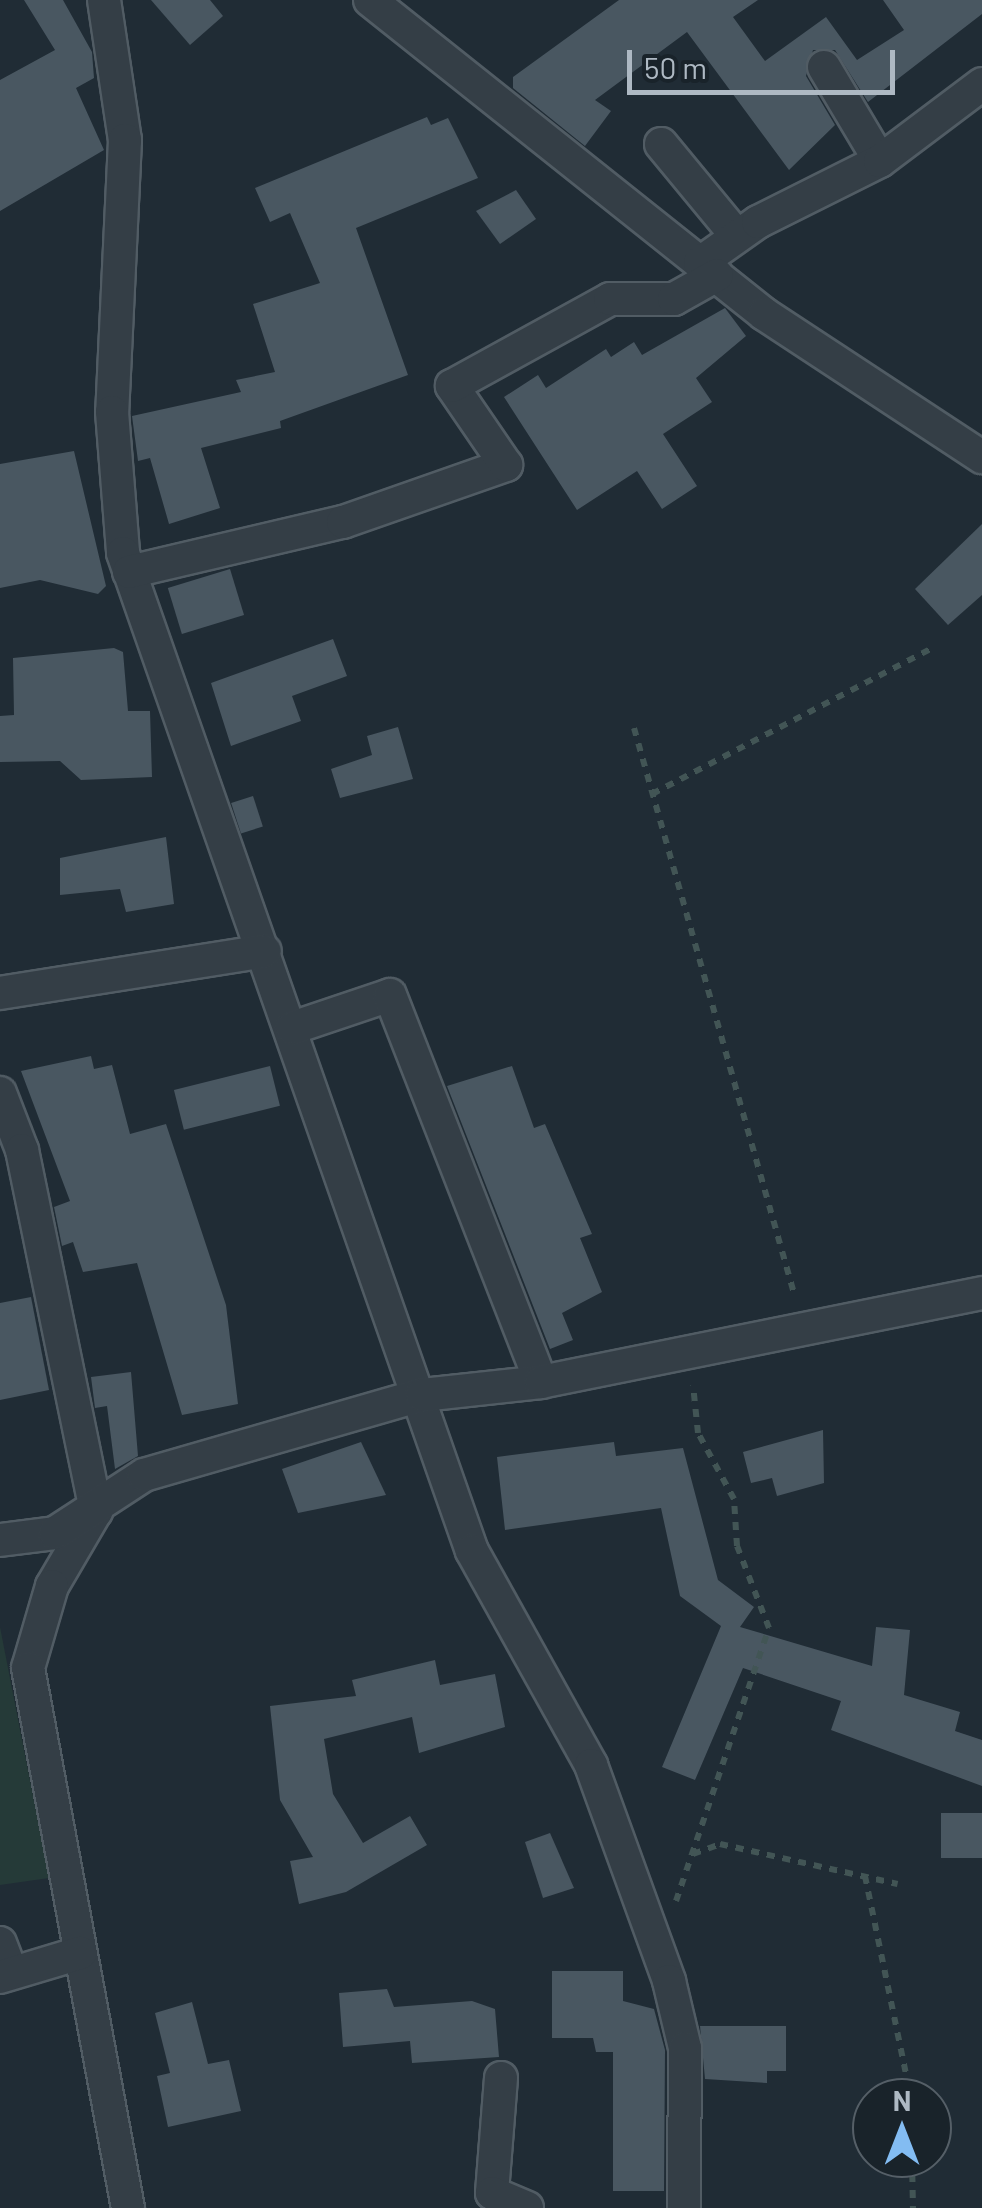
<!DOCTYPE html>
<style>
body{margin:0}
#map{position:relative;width:982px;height:2208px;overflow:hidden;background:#202c35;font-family:Barlow,sans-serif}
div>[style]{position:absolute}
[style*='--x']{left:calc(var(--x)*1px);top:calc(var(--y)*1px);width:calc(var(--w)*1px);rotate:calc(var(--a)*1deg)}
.green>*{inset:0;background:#253a38}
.building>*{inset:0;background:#495761;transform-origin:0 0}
.path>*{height:6px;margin-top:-3px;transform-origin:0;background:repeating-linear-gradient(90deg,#425555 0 8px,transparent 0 16px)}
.roads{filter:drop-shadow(2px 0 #515c64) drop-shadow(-2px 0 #515c64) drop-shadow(0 2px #515c64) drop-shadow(0 -2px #515c64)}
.minor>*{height:32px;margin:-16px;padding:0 16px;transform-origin:16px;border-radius:16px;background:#343e46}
span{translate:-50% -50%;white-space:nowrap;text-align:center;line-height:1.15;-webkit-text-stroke:8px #19232a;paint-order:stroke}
.north{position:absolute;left:852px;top:2078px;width:100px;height:100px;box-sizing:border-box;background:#19232a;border:2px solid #555f67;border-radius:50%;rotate:0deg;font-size:28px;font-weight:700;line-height:40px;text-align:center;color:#aeb9c3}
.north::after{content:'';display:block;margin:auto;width:35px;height:45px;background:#83bcf2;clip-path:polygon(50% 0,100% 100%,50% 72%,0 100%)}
.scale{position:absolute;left:627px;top:50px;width:268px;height:45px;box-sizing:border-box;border:5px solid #aeb9c3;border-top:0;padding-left:12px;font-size:30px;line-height:35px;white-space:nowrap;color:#aeb9c3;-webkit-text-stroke:8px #19232a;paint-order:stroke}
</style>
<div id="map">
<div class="green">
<div style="clip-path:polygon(0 1627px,49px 1878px,0 1885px)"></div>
</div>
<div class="building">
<div style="clip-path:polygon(24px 0,63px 0,92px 52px,94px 78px,76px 88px,104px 150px,0 211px,0 80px,55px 50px)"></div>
<div style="clip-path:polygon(151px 0,210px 0,223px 16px,190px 45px)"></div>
<div style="clip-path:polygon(619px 0,758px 0,733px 17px,765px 61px,826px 17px,857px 60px,904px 30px,883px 0,982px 0,982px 14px,868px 102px,835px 50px,813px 50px,806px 76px,835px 125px,789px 170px,687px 32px,595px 100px,611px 111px,585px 146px,513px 88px,513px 77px)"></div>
<div style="clip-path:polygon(427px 117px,431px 125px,448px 118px,478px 178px,356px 228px,408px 375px,280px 421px,281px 428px,201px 448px,220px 508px,169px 524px,150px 458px,138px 461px,132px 416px,241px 392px,236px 380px,275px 372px,253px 304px,320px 283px,290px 213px,270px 222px,255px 188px)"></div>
<div style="clip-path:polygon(516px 190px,536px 219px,500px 244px,476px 211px)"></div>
<div style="clip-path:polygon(725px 308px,746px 336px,696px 378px,712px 402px,663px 434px,697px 486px,662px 509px,637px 471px,577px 510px,504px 397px,538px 375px,546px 388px,606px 349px,611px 357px,634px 342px,642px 355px)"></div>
<div style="clip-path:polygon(74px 451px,106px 586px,98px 594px,40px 580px,0 588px,0 464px)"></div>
<div style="clip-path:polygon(982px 524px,982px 595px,948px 625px,915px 589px)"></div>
<div style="left:230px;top:569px;width:48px;height:65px;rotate:73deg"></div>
<div style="clip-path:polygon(333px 639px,347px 676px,292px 696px,301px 721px,231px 746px,211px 683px)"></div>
<div style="clip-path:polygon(114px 648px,123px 652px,128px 711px,150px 711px,152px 777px,81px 780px,60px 761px,0 762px,0 716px,14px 715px,13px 658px)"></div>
<div style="clip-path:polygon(398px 727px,413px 779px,340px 798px,331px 769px,372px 755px,367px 736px)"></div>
<div style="left:253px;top:796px;width:32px;height:23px;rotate:72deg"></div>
<div style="clip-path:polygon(166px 837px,174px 904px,126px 912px,120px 889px,60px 895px,60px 858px)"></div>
<div style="clip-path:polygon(91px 1056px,94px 1069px,112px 1065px,130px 1134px,166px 1124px,226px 1305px,238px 1404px,182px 1415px,137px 1263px,83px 1272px,73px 1242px,62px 1246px,54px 1207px,70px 1201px,21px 1071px)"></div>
<div style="left:270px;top:1066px;width:41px;height:99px;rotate:76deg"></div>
<div style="clip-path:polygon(512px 1066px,534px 1128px,545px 1124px,592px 1234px,580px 1238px,602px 1292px,562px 1313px,573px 1340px,550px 1349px,447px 1086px)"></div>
<div style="clip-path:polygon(31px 1297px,49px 1390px,0 1400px,0 1303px)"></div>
<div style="clip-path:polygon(131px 1372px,138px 1456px,115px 1469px,107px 1406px,95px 1408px,91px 1377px)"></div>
<div style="clip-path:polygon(823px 1430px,824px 1483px,777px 1496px,772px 1478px,751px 1483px,743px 1452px)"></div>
<div style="clip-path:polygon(361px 1442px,386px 1495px,298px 1513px,282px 1469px)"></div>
<div style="clip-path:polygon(614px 1442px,616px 1456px,683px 1448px,718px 1580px,754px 1607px,740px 1627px,872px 1666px,876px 1627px,910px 1630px,904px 1695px,960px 1712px,955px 1731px,982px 1740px,982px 1786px,831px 1730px,841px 1701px,743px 1668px,695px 1780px,662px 1767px,721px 1626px,680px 1596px,661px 1508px,505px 1530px,497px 1457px)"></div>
<div style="clip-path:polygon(435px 1660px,440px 1685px,495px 1674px,505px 1727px,419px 1753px,412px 1717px,324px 1739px,333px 1794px,363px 1843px,410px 1816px,427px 1845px,346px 1892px,299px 1904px,290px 1861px,313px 1857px,280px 1800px,270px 1706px,356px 1696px,352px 1680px)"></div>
<div style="left:982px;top:1813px;width:45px;height:41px;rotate:90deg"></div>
<div style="clip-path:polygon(550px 1833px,574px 1888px,543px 1898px,525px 1842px)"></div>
<div style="clip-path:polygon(552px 1971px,623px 1971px,623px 2001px,654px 2009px,665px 2050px,664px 2191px,613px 2191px,613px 2052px,596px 2052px,593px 2038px,552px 2038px)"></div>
<div style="clip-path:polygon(387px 1989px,394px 2007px,472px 2001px,495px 2009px,499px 2057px,412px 2063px,410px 2041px,343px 2047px,339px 1993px)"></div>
<div style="clip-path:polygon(192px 2002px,208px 2064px,229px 2060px,241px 2111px,168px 2127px,157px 2076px,170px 2073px,155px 2013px)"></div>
<div style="clip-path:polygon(700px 2026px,786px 2026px,786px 2071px,767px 2071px,767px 2083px,705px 2079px)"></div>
</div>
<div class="path">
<div style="--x:634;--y:728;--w:591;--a:74.2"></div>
<div style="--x:652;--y:794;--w:318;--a:-27.5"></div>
<div style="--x:693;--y:1854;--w:29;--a:-20"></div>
<div style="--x:720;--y:1844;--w:182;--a:12.7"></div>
<div style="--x:865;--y:1876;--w:227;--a:78.3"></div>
<div style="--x:676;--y:1901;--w:288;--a:-71.2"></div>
<div style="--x:769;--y:1628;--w:88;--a:-111.3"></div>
<div style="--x:737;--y:1546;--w:47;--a:-93.7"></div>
<div style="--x:734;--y:1499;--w:75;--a:-118.6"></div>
<div style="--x:698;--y:1433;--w:48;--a:-95.9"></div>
<div style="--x:912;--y:2158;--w:50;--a:88.9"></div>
</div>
<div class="roads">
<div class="minor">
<div style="--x:104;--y:0;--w:142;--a:81.5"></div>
<div style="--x:125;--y:140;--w:272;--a:92.7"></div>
<div style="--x:112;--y:412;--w:141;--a:85.5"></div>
<div style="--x:123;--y:553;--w:1057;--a:70.73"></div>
<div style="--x:472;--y:1551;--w:245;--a:60.9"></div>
<div style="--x:591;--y:1765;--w:230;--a:70.1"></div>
<div style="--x:669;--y:1981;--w:69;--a:76.6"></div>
<div style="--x:685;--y:2048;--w:160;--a:90.4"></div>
<div style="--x:370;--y:0;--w:504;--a:38.55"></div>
<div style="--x:764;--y:314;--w:261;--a:33.3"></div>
<div style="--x:824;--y:67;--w:109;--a:59.2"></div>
<div style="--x:661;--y:144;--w:118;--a:50.5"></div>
<div style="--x:700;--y:263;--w:71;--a:-35.3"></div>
<div style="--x:758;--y:222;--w:136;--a:-26.6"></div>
<div style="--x:880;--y:161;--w:128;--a:-37"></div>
<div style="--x:129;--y:572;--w:220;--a:-13.2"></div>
<div style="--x:343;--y:522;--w:173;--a:-19.3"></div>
<div style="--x:506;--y:465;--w:96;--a:-124.4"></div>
<div style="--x:452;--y:386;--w:180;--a:-28.8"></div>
<div style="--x:610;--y:299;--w:64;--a:0"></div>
<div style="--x:674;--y:299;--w:49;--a:-29.2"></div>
<div style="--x:0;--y:993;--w:268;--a:-9"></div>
<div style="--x:292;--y:1028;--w:103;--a:-18.6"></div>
<div style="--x:390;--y:995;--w:415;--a:68.7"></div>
<div style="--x:0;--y:1093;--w:61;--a:68.9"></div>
<div style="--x:22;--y:1150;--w:369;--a:78.4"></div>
<div style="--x:96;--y:1511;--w:87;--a:120.4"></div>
<div style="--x:52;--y:1586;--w:85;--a:106.3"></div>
<div style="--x:28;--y:1668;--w:549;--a:79.51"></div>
<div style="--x:0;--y:1540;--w:55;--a:-7.3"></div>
<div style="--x:55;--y:1533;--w:106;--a:-33.1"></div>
<div style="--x:144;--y:1475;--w:289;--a:-16.1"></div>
<div style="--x:422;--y:1395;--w:120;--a:-6.2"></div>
<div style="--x:541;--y:1382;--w:450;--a:-11.4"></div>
<div style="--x:0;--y:1943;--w:31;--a:69"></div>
<div style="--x:0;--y:1977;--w:84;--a:-16.7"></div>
<div style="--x:501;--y:2078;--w:115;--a:94.5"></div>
<div style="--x:492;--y:2193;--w:38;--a:23"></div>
</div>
</div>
<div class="north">N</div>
<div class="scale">50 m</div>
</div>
